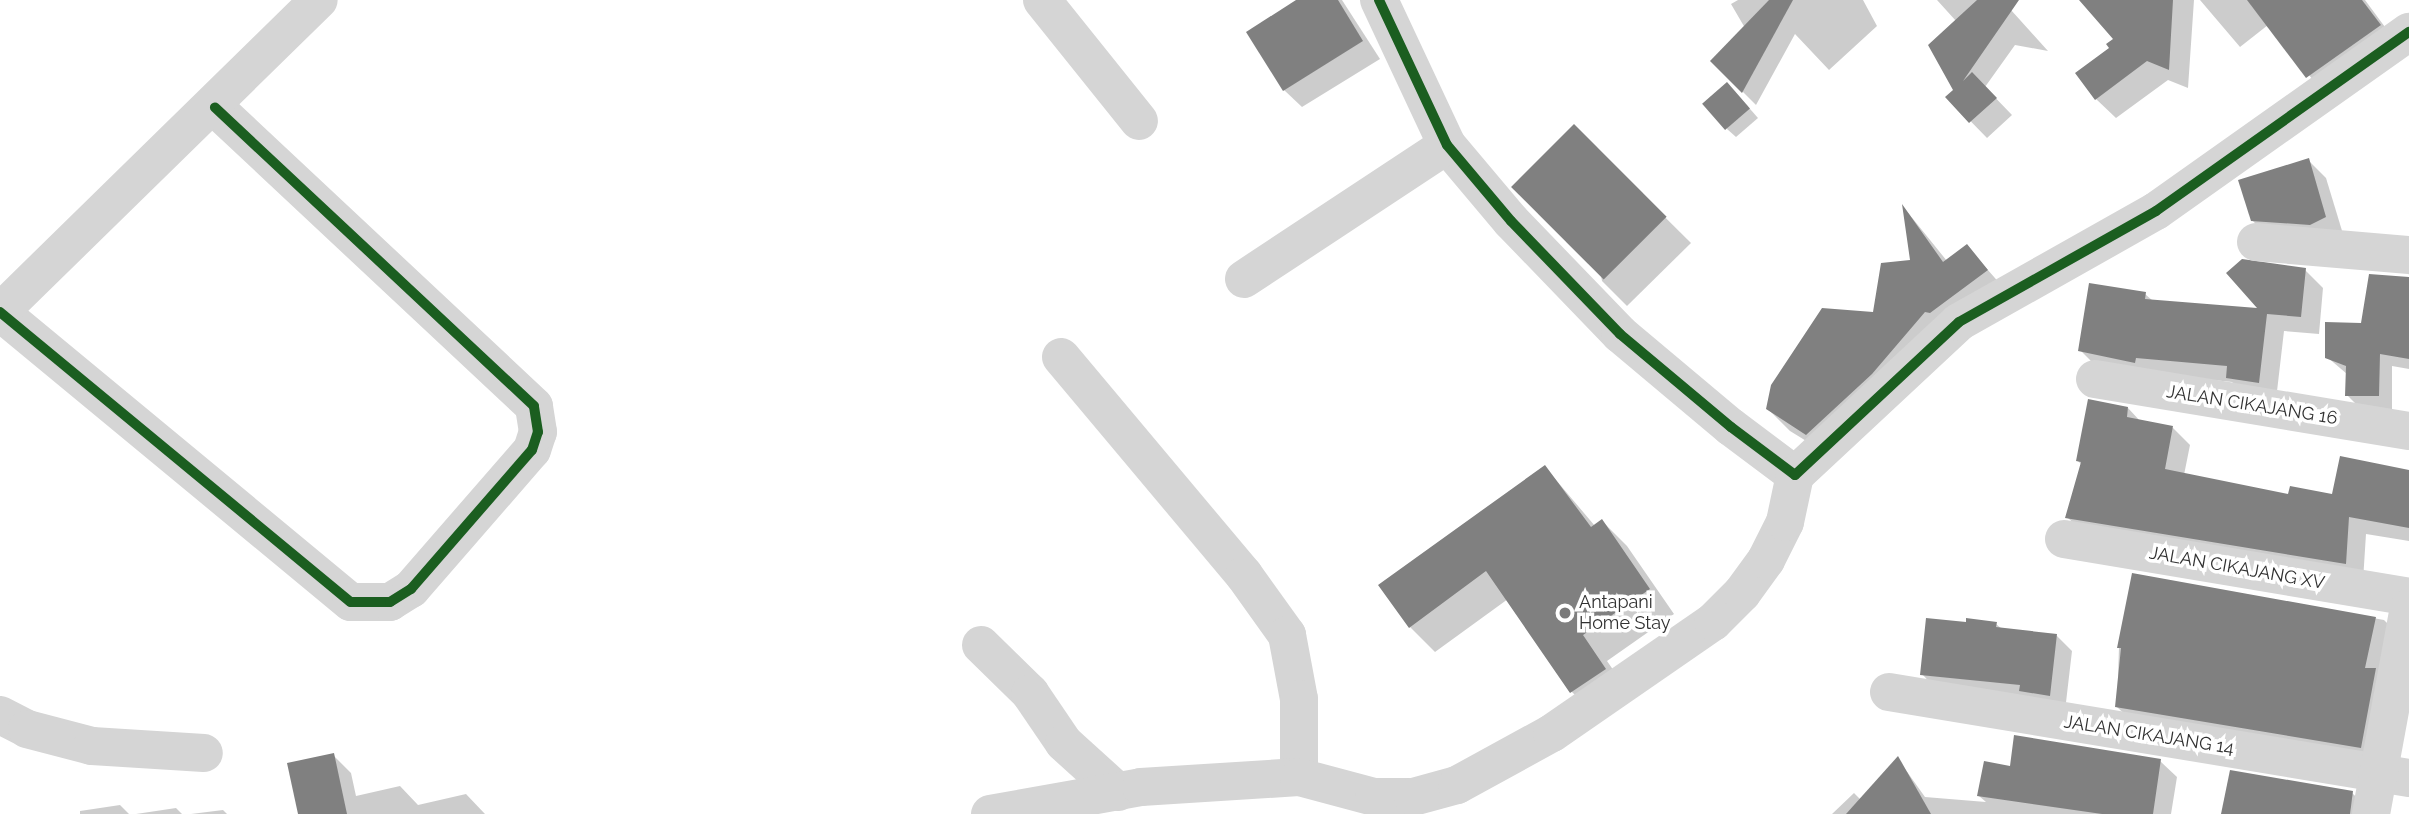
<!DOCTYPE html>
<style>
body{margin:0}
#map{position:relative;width:2409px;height:814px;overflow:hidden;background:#fff;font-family:Raleway,sans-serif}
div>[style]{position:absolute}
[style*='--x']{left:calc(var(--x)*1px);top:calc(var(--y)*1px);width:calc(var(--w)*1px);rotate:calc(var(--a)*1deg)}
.shadow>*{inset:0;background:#0003}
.building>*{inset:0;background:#808080;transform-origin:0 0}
.minor>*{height:38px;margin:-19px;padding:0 19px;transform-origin:19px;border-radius:19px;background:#d5d5d5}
.cycleway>*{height:10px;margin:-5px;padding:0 5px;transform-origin:5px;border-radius:5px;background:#1b5e20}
.dots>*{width:19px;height:19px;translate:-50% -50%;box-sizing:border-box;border:4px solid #fff;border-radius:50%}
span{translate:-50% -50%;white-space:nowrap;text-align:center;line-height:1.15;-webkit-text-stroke:7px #fff;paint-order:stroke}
.street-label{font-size:18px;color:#313131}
.poi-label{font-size:18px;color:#313131}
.left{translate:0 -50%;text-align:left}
</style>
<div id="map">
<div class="shadow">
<div style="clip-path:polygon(1300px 0,1342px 0,1380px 59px,1302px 107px,1284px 90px)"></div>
<div style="clip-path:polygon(1738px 0,1863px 0,1877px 26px,1829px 70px,1795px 34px,1756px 105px,1712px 61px,1745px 28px,1731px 4px)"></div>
<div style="clip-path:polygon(1937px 0,2002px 0,2048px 51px,2015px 45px,1985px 87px,2012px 115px,1987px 138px,1947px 97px,1955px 90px,1956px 21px)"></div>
<div style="clip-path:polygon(2086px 0,2194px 0,2188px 88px,2168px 80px,2116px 118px,2096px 99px,2115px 39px)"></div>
<div style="clip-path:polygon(2200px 0,2365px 0,2399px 46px,2327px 97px,2268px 25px,2240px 47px)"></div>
<div style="clip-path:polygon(1736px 93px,1758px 118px,1736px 137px,1727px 129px)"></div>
<div style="clip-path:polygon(1574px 127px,1691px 243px,1627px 306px,1602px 281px)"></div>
<div style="clip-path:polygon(2308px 160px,2326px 178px,2343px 234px,2270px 239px,2252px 220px)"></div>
<div style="clip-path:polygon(1905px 209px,1947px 261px,1967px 246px,2008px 293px,1829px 455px,1790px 431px,1768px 409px,1875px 314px,1912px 261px)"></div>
<div style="clip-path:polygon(2305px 270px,2323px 288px,2319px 334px,2284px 331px,2276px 400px,2245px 396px,2232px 382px,2098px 368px,2080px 350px,2145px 294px,2153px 301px,2261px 310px)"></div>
<div style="clip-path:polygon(2409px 280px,2409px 369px,2392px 366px,2392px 409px,2361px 409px,2347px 395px,2347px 374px,2327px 357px)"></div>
<div style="clip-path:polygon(2128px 408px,2141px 422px,2173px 428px,2190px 445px,2184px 475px,2290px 496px,2333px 496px,2409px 472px,2409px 541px,2366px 534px,2363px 581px,2085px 534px,2067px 517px,2082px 465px,2078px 461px)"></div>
<div style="clip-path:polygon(1545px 467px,1595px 526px,1602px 521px,1627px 546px,1674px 614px,1607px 661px,1630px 694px,1597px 717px,1572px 692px,1508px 599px,1435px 652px,1410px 627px)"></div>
<div style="clip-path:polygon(2134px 575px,2384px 620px,2399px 635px,2375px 762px,2132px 721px,2117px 707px,2119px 647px)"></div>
<div style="clip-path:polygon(1967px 624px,1996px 624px,2002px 629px,2057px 636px,2072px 651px,2065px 711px,1937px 690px,1922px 674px)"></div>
<div style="clip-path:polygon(333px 755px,351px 773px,356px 796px,400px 786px,418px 805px,466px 794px,485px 814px,300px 814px)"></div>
<div style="clip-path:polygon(1898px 759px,1925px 797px,1986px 802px,1979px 796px,2011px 768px,2160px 761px,2177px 777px,2171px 814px,1832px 814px,1854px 793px,1861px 800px)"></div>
<div style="clip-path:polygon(2352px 793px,2368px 808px,2367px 814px,2222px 814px)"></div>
<div style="clip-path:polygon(120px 805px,129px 814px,80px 814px,80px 811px)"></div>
<div style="clip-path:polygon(176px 808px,182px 814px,136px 814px)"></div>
<div style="clip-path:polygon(223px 810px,227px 814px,191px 814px)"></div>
</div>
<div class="building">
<div style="clip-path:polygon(1296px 0,1338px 0,1363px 41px,1283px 91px,1246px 32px)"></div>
<div style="clip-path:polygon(1769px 0,1793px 0,1742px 93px,1710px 61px)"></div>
<div style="clip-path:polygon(1977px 0,2019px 0,1963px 81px,1972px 72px,1997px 98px,1969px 123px,1945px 97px,1953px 90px,1928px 45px)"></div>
<div style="clip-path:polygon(2079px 0,2173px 0,2169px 70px,2147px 61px,2095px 100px,2075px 73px,2109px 48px,2106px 44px,2113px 39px)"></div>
<div style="clip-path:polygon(2247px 0,2362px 0,2381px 25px,2306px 78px)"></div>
<div style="left:1727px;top:82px;width:35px;height:33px;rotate:49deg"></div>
<div style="left:1574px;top:124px;width:131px;height:89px;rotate:45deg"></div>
<div style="clip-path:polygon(2309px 158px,2326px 217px,2310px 225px,2251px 221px,2238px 180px)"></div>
<div style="clip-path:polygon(1902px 204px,1943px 262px,1967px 244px,1988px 270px,1930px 313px,1925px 312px,1872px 374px,1806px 435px,1766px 409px,1771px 385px,1822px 308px,1873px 312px,1881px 263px,1910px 260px)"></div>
<div style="clip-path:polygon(2242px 259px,2306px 268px,2301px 317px,2267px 314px,2259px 383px,2226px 378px,2227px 366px,2136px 358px,2135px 363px,2078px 351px,2089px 283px,2146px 292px,2145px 299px,2257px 308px,2226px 273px)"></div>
<div style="clip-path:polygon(2369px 274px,2409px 277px,2409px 359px,2380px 354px,2379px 396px,2345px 396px,2346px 366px,2325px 358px,2325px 322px,2361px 323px)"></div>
<div style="clip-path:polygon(2088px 399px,2128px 407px,2127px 417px,2173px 426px,2165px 469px,2288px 494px,2290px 486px,2332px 494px,2340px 456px,2409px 470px,2409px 528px,2349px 517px,2346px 564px,2065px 518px,2081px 462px,2076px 461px)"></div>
<div style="clip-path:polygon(1545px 465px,1591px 527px,1602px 519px,1650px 589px,1583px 635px,1606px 669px,1570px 693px,1486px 571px,1409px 628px,1378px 585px)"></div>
<div style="clip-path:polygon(2132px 573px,2376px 617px,2365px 668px,2376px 668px,2361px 748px,2115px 707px,2121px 648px,2117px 648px)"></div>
<div style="clip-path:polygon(1926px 618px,1966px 622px,1966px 618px,1997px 622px,1996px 627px,2057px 634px,2050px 696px,2019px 691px,2020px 685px,1920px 675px)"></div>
<div style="clip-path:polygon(2014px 735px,2161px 759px,2153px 814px,2102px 814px,1977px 796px,1984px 761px,2010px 766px)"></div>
<div style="clip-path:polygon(334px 753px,347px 814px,298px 814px,287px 763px)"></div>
<div style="clip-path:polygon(1898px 756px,1931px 814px,1846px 814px)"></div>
<div style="clip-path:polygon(2230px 770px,2353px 791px,2350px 814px,2221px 814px)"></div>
</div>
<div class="minor">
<div style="--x:1042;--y:0;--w:155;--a:51.3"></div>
<div style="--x:1379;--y:0;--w:160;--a:64.9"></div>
<div style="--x:1447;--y:145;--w:99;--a:49.9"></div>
<div style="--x:1511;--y:221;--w:157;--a:46"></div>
<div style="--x:1620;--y:334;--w:145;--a:40"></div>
<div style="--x:1731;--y:427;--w:80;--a:36.9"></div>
<div style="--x:1795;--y:475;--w:224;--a:-43"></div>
<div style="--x:1959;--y:322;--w:226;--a:-29.4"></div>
<div style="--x:2156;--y:211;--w:310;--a:-35.3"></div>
<div style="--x:2256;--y:242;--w:154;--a:4.9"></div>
<div style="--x:1244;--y:279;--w:243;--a:-33.4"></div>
<div style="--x:0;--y:312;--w:455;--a:39.6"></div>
<div style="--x:351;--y:602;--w:39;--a:0"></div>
<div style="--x:390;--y:602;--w:25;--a:-32"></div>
<div style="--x:411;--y:589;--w:184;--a:-49"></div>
<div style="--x:532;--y:450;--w:19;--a:-72"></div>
<div style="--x:538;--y:432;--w:26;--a:-99"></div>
<div style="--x:534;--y:406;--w:437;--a:-136.9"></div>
<div style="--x:0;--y:312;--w:446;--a:-44.4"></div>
<div style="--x:1061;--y:357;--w:285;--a:50"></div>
<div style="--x:1244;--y:575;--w:74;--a:54.4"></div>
<div style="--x:1287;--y:635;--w:65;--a:79.4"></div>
<div style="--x:1299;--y:699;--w:78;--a:90"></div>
<div style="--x:2095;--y:379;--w:318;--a:9.4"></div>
<div style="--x:2064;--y:539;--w:350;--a:9.5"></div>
<div style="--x:981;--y:645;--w:69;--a:44.4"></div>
<div style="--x:1030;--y:693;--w:60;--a:55.8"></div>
<div style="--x:1064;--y:743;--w:73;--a:42.2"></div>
<div style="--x:1889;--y:692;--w:527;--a:9.39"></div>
<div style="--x:0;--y:715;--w:30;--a:27"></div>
<div style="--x:27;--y:729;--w:67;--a:14.7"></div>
<div style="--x:92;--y:746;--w:112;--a:3.6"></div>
<div style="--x:990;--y:814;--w:153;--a:-10.1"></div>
<div style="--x:1141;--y:787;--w:158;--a:-3.6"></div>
<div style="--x:1299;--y:777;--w:78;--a:14.9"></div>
<div style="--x:1374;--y:797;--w:39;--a:0"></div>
<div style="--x:1413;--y:797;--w:46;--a:-15.3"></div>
<div style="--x:1457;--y:785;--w:108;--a:-28.7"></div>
<div style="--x:1552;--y:733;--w:196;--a:-34.6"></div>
<div style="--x:1713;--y:622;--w:41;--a:-45"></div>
<div style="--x:1742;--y:593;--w:41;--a:-54"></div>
<div style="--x:1766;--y:560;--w:42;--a:-63.4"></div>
<div style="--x:1785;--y:522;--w:48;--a:-78"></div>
<div style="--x:2371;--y:814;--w:210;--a:-79.6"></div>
</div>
<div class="cycleway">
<div style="--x:1379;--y:0;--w:160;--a:64.9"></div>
<div style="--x:1447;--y:145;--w:99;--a:49.9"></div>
<div style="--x:1511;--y:221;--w:157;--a:46"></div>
<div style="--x:1620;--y:334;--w:145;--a:40"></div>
<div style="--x:1731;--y:427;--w:80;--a:36.9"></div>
<div style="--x:1795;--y:475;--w:224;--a:-43"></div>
<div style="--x:1959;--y:322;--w:226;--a:-29.4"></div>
<div style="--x:2156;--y:211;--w:310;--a:-35.3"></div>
<div style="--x:0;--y:312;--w:455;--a:39.6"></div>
<div style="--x:351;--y:602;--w:39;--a:0"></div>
<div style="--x:390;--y:602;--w:25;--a:-32"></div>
<div style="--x:411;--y:589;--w:184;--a:-49"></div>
<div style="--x:532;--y:450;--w:19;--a:-72"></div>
<div style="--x:538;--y:432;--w:26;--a:-99"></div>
<div style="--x:534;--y:406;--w:437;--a:-136.9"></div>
</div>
<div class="dots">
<div style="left:1565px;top:613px;background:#797979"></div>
</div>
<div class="street-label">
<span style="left:2252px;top:405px;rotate:9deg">JALAN CIKAJANG 16</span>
<span style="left:2237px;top:568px;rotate:10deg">JALAN CIKAJANG XV</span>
<span style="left:2149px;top:735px;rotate:9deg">JALAN CIKAJANG 14</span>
</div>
<div class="poi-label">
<span class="left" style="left:1579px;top:613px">Antapani<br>Home Stay</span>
</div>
</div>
